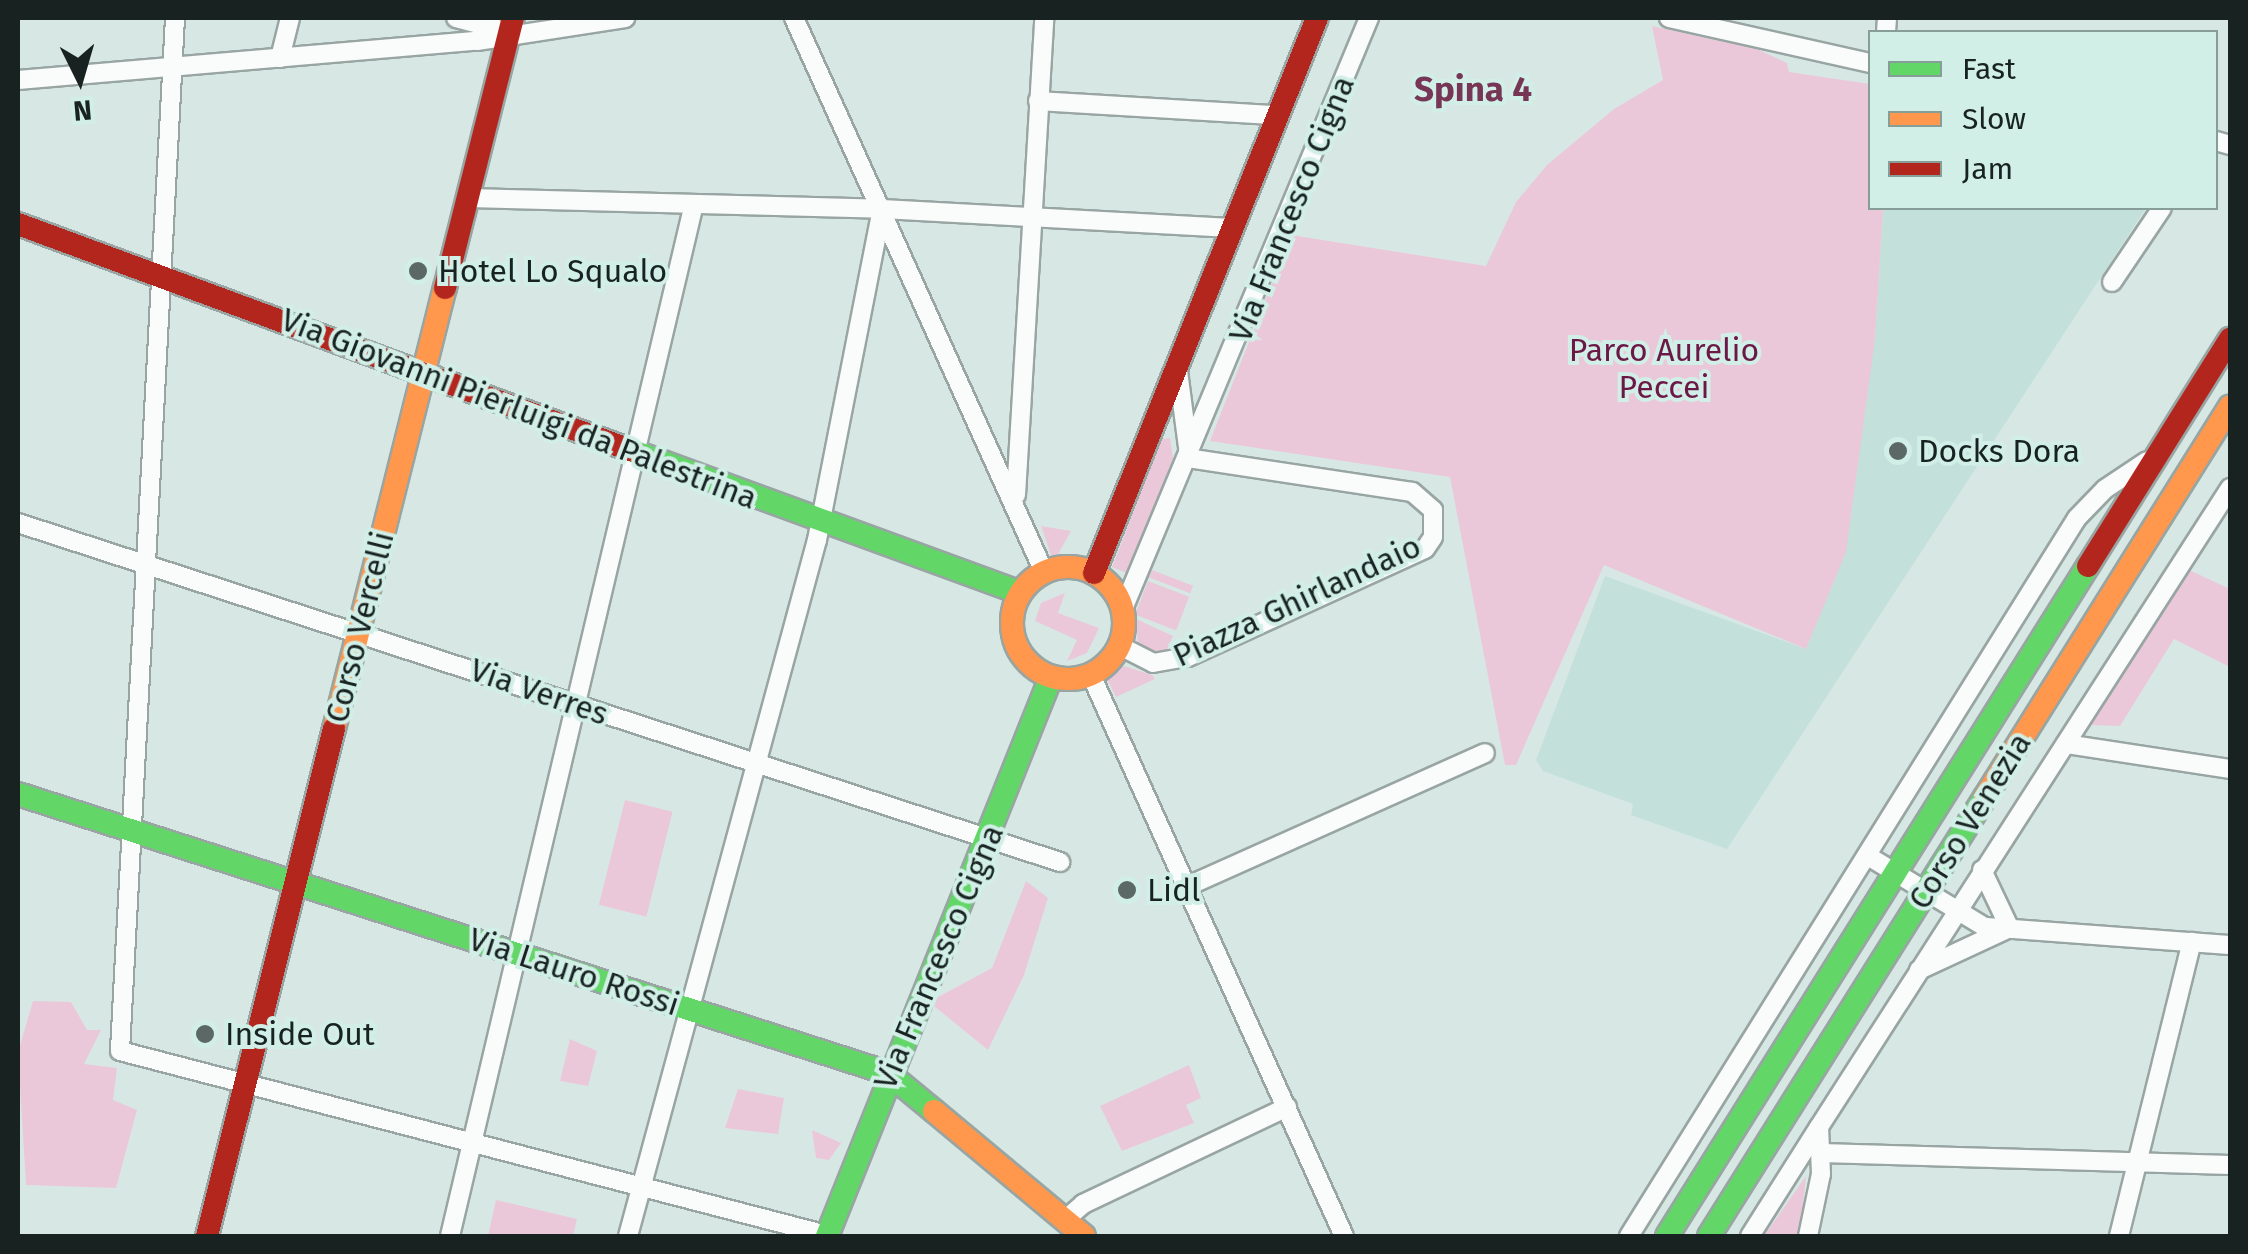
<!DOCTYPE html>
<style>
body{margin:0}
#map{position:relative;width:2248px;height:1254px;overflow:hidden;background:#d7e8e4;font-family:"Fira Sans",sans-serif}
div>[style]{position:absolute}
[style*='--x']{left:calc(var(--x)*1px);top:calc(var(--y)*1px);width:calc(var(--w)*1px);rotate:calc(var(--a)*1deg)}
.built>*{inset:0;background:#c4e0da}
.green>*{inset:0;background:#ebc8d9;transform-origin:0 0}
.roads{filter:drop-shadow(2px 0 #98a5a2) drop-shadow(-2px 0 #98a5a2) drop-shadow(0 2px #98a5a2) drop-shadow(0 -2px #98a5a2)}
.street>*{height:18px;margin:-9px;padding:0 9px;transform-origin:9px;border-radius:9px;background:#f9fcfb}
.fast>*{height:22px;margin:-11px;padding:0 11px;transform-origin:11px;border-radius:11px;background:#63d668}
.slow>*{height:22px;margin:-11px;padding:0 11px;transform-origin:11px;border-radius:11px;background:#ff974d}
.slow>.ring{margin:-11px;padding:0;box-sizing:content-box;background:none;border:22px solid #ff974d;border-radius:50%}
.jam>*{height:22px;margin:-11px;padding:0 11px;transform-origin:11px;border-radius:11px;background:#b3261e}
.dots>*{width:28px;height:28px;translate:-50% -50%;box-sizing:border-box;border:5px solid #d1eee7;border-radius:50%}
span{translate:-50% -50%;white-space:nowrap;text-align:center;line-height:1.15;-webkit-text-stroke:8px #d1eee7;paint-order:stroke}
.street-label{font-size:32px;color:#182321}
.poi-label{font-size:32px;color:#182321}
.left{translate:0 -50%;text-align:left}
.park-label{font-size:32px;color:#6c1846}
.neighbourhood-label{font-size:35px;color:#773656;font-weight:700}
.frame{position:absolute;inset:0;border:20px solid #182321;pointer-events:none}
.legend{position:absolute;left:1868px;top:30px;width:350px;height:180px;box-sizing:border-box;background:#d1eee7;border:2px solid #879d98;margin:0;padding:12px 18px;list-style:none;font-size:30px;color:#182321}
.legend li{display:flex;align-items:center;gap:20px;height:50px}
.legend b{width:50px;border:2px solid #879d98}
.north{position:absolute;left:30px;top:30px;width:100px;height:100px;-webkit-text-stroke:8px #d1eee7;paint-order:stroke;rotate:175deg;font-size:28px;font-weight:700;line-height:40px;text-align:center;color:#182321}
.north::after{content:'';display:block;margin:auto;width:35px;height:45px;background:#182321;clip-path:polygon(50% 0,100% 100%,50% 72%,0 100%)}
</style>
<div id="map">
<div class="built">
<div style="clip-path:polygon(1883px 208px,2146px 208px,1727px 849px,1631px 815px,1633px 804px,1543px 771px,1536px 760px,1605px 576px,1806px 649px,1875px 339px)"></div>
</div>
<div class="green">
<div style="clip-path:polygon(1652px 26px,1757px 49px,1787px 63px,1789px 72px,1870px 84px,1870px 208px,1883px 208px,1875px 339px,1846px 552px,1806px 649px,1604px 565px,1516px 765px,1505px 765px,1450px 477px,1210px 441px,1291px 235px,1486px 266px,1516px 202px,1547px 165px,1614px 109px,1663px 80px)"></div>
<div style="clip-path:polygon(1170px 438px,1173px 458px,1129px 574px,1112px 567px,1162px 439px)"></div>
<div style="clip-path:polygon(1041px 526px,1071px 531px,1056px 558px,1052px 558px)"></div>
<div style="clip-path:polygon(2187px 569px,2230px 589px,2230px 667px,2174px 639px,2120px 726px,2091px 725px)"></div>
<div style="left:1152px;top:570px;width:44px;height:8px;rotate:21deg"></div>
<div style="left:1148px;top:581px;width:44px;height:36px;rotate:21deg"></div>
<div style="clip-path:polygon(1065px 593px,1058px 613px,1099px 628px,1087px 653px,1067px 661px,1077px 640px,1035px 621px,1041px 603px)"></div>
<div style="clip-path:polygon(1136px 619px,1173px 636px,1167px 649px,1154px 654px,1138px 646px)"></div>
<div style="clip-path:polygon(1124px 666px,1152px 675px,1155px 679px,1116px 697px,1107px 679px)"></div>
<div style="left:625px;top:800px;width:49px;height:108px;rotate:14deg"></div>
<div style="clip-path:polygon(1026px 881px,1048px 898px,1024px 975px,988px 1050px,929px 1002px,992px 968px)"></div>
<div style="clip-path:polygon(33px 1001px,71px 1002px,87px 1030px,101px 1030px,84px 1064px,117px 1068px,113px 1100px,137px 1110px,116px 1188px,26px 1185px,18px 1052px)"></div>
<div style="clip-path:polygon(570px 1039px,597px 1051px,588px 1086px,560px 1081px)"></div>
<div style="clip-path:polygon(1189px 1065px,1201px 1098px,1186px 1105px,1194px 1123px,1122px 1151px,1100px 1106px)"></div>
<div style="clip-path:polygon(738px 1089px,784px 1098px,778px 1134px,725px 1128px)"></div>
<div style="clip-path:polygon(812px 1130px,841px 1143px,829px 1160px,816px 1158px)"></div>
<div style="clip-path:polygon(1806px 1176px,1800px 1236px,1764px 1236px)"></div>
<div style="clip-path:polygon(496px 1200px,577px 1219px,573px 1236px,488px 1236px)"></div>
</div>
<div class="roads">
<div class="street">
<div style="--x:175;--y:18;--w:1034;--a:93.05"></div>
<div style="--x:120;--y:1051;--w:731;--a:14.59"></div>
<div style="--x:456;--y:18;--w:55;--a:14.8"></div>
<div style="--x:794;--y:18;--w:608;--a:65.71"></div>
<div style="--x:1669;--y:18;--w:206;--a:12.6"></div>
<div style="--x:1886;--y:32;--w:14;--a:-86"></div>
<div style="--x:280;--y:58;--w:41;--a:-76"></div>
<div style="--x:18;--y:80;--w:461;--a:-4.9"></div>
<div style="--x:477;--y:41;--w:150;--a:-8.8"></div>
<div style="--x:1038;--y:101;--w:238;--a:3.4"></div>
<div style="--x:2216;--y:141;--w:15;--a:16"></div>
<div style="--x:468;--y:198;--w:414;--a:1.5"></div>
<div style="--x:882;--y:209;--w:350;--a:3.1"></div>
<div style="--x:2112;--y:282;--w:89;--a:-56"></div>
<div style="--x:1178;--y:371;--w:84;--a:82.5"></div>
<div style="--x:1016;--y:495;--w:478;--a:-86.6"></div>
<div style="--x:18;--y:523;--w:1096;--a:18.02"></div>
<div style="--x:1123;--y:609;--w:640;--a:-67.4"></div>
<div style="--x:1120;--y:646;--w:37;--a:27"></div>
<div style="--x:1153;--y:663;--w:36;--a:-10"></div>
<div style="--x:1188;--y:657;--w:260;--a:-24.5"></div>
<div style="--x:1425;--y:549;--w:14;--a:-56"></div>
<div style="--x:1433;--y:537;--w:27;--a:-90"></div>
<div style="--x:1433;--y:510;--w:28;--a:-139"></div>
<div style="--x:1412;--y:492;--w:228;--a:-171.4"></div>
<div style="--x:1091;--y:675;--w:615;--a:65.73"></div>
<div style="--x:2066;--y:744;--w:166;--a:8.7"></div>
<div style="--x:1868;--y:856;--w:137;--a:31.3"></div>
<div style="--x:1985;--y:927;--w:246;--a:4.2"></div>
<div style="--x:1982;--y:870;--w:65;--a:64.6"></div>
<div style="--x:1190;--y:885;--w:323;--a:-24.1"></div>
<div style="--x:1919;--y:970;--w:95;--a:-24.9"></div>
<div style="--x:1822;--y:1153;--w:408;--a:1.7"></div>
<div style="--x:1066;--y:1219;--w:23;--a:-41"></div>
<div style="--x:1083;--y:1204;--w:226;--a:-25.4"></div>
<div style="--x:450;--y:1236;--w:1060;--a:-76.7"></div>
<div style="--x:628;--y:1236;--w:721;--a:-74.81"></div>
<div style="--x:817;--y:540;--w:337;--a:-78.9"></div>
<div style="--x:1629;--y:1236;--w:846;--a:-58.04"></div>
<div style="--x:2077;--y:518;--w:40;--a:-46"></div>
<div style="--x:2105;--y:489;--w:50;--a:-33.7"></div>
<div style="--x:1750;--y:1236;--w:129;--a:-57.7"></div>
<div style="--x:1808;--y:1236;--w:63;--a:-78.2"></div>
<div style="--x:1821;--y:1174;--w:47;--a:-92.4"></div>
<div style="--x:1819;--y:1127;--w:760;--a:-57.25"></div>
<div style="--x:2119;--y:1236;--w:303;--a:-76.1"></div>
</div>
<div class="fast">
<div style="--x:633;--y:451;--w:412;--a:20.1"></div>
<div style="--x:18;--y:794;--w:914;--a:17.78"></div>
<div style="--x:888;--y:1073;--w:60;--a:39.6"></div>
<div style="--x:827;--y:1236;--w:602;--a:-68.16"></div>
<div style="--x:1667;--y:1236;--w:791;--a:-57.86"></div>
<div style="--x:1709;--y:1236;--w:519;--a:-57.84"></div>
</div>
<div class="slow">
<div class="ring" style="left:1012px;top:567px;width:90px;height:90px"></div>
<div style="--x:334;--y:729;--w:455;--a:-75.9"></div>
<div style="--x:1985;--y:797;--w:461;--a:-57.9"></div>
<div style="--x:934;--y:1111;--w:195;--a:39.8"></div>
</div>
<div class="jam">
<div style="--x:18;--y:224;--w:656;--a:20.26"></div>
<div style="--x:445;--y:288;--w:278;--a:-75.9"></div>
<div style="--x:2088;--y:566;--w:268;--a:-58"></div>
<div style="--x:1094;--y:573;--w:598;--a:-68.11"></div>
<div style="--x:207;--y:1236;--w:523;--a:-75.94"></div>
</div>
</div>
<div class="dots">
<div style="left:418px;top:271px;background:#5b6865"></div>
<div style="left:1898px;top:451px;background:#5b6865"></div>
<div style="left:1127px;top:890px;background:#5b6865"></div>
<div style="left:205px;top:1034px;background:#5b6865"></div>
</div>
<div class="street-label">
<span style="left:1292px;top:209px;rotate:-68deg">Via Francesco Cigna</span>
<span style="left:519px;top:409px;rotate:21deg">Via Giovanni Pierluigi da Palestrina</span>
<span style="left:1297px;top:601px;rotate:-25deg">Piazza Ghirlandaio</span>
<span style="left:360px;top:627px;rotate:-76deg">Corso Vercelli</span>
<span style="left:539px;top:692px;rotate:19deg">Via Verres</span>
<span style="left:1970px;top:821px;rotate:-58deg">Corso Venezia</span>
<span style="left:939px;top:957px;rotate:-67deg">Via Francesco Cigna</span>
<span style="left:574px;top:972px;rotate:18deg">Via Lauro Rossi</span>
</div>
<div class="poi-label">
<span class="left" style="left:438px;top:271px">Hotel Lo Squalo</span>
<span class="left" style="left:1918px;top:451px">Docks Dora</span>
<span class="left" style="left:1147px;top:890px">Lidl</span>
<span class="left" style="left:225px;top:1034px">Inside Out</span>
</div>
<div class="park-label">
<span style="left:1664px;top:369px">Parco Aurelio<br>Peccei</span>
</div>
<div class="neighbourhood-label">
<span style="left:1473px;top:89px">Spina 4</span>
</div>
<div class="frame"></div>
<ul class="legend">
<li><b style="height:12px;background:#63d668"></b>Fast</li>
<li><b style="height:12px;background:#ff974d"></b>Slow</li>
<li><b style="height:12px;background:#b3261e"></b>Jam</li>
</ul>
<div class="north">N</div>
</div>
